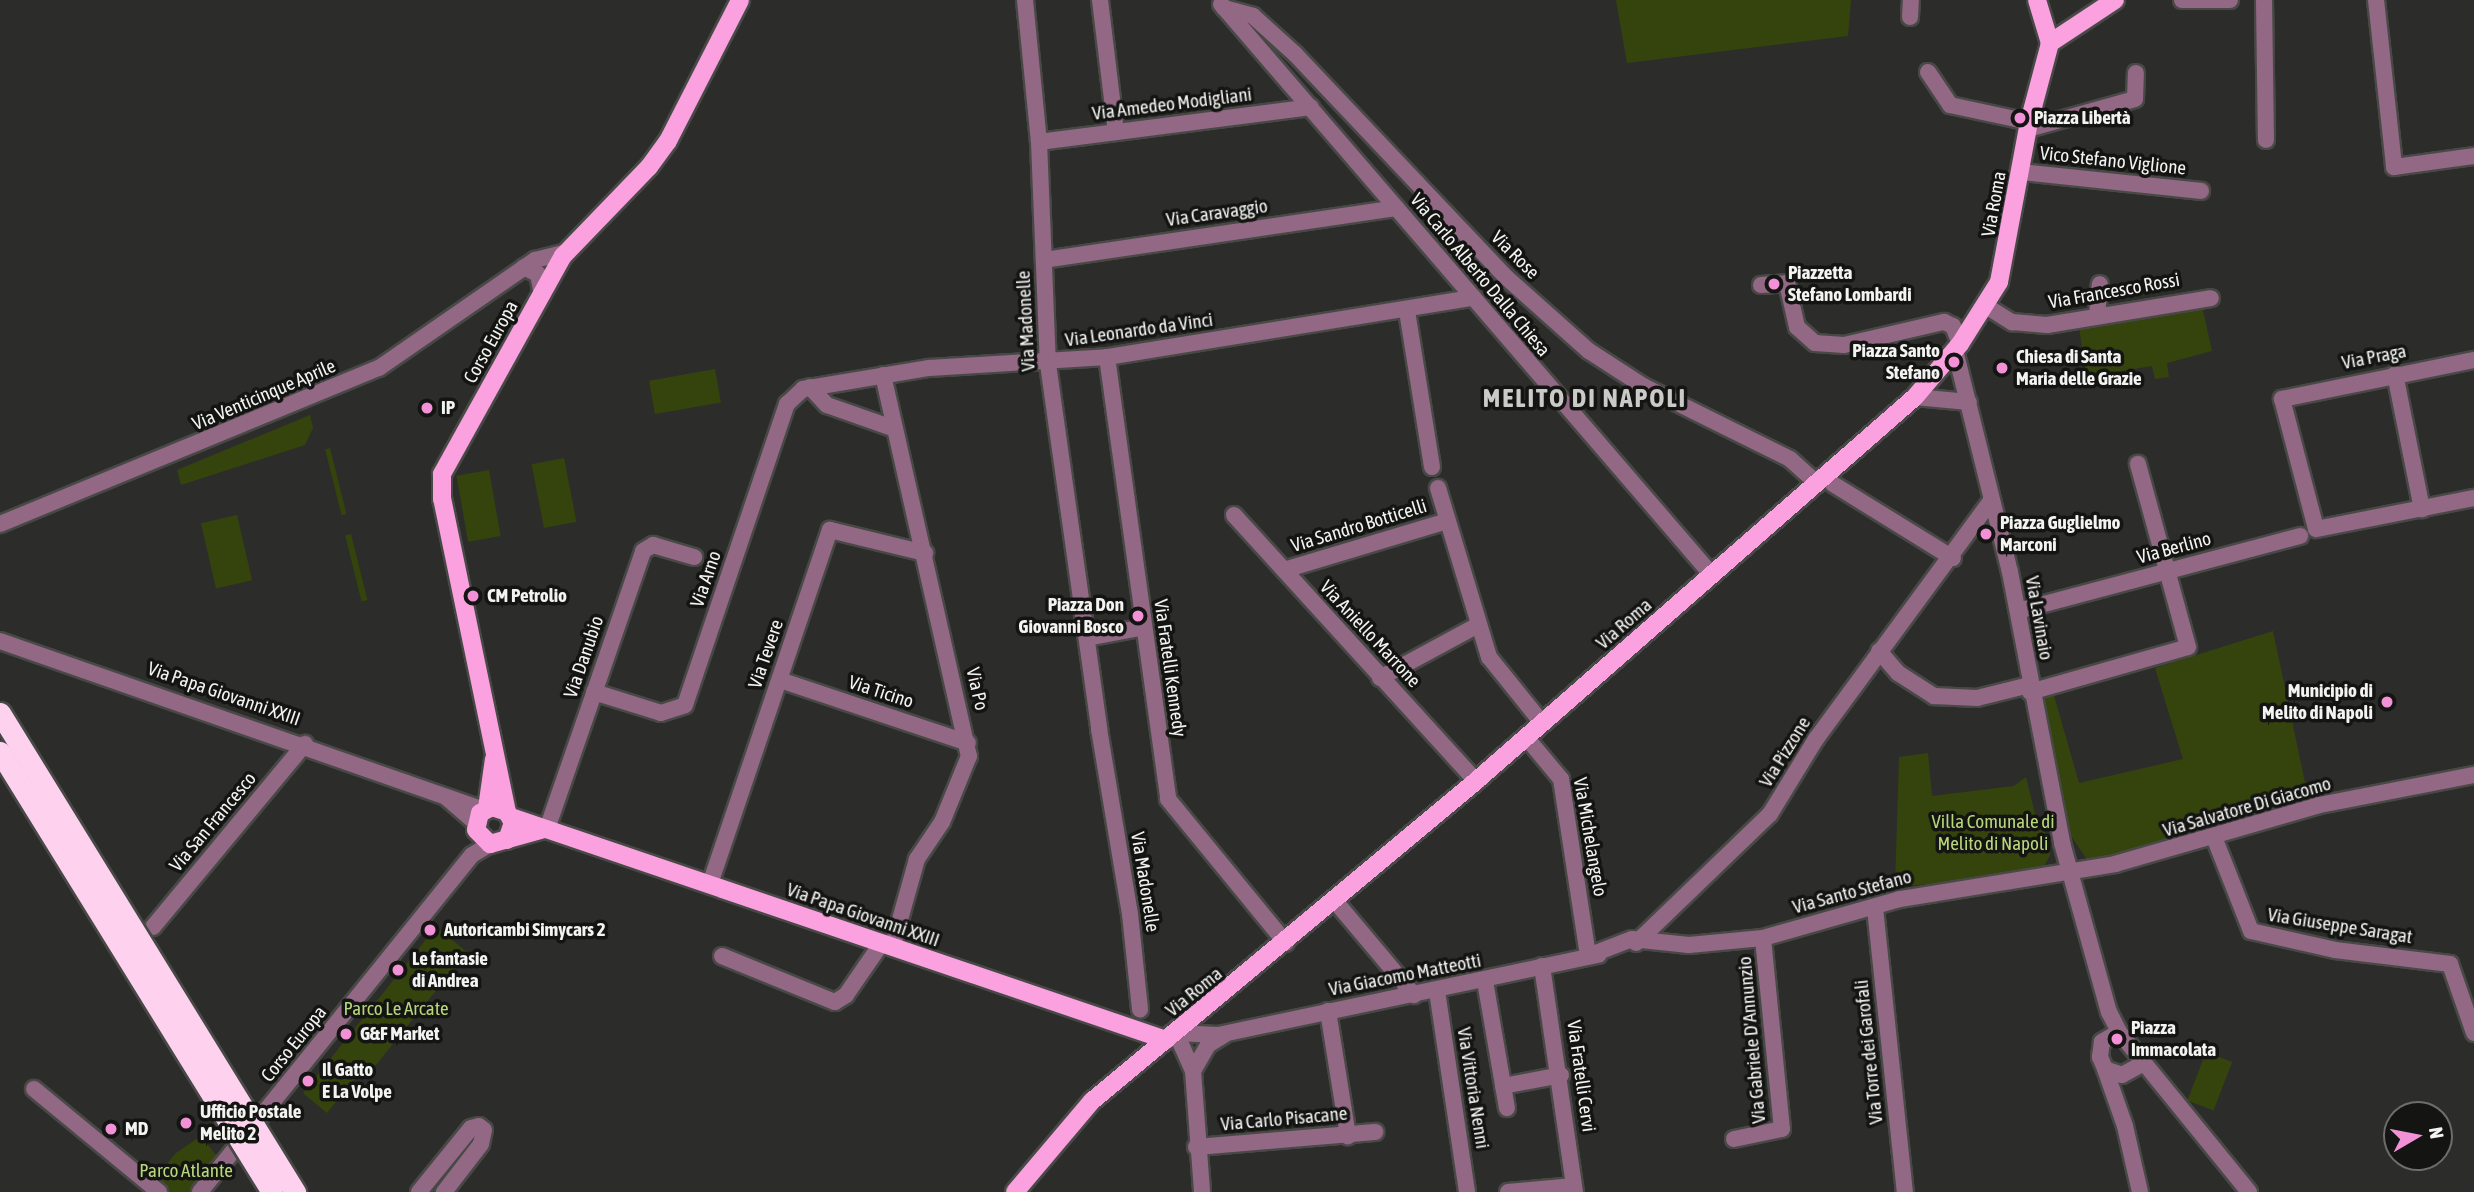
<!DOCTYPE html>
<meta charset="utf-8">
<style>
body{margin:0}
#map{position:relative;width:2474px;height:1192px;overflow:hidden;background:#2c2d2a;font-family:"Asap Condensed",sans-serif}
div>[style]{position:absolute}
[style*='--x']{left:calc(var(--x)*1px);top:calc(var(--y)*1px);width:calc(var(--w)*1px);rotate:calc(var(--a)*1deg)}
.green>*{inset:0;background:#35440c;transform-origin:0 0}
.roads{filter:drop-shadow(2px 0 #484946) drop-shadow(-2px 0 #484946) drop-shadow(0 2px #484946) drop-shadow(0 -2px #484946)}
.minor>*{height:16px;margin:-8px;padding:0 8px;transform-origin:8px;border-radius:8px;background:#936885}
.major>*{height:18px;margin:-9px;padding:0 9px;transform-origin:9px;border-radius:9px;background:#fba1df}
.bridges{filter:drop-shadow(2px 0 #484946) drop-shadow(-2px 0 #484946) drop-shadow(0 2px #484946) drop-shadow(0 -2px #484946)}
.highway-bridge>*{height:21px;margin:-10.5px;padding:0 10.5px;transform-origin:10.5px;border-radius:10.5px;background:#fed2ef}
.dots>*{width:19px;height:19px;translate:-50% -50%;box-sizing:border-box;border:4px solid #141513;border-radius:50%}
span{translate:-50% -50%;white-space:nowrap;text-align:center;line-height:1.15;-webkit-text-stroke:7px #141513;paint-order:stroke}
.street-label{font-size:19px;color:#f3f4f2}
.poi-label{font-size:19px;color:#f3f4f2;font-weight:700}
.left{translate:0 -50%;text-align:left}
.right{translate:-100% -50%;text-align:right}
.park-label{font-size:19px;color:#b8d77b}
.district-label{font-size:26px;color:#cacbc8;font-weight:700;letter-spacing:2px}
.north{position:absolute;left:2383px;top:1101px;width:70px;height:70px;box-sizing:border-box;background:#141513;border:2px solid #6d6e6c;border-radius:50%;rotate:80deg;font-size:19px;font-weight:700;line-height:28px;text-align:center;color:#f3f4f2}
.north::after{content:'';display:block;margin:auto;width:24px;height:32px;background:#f391d6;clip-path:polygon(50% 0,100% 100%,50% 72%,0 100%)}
</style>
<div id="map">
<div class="green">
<div style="clip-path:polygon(1616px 0,1851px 0,1848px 36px,1627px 63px)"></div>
<div style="clip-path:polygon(2202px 306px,2212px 351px,2167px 363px,2169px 377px,2155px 379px,2152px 366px,2086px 377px,2079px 326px)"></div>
<div style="left:715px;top:369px;width:34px;height:67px;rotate:80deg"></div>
<div style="clip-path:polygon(310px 415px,313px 428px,305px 445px,181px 485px,177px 470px)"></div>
<div style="left:330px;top:448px;width:68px;height:5px;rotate:76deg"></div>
<div style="left:564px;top:458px;width:65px;height:33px;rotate:79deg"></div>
<div style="left:489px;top:470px;width:67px;height:33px;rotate:80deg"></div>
<div style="left:237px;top:515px;width:67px;height:37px;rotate:77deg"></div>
<div style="left:351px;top:534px;width:68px;height:6px;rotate:76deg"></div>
<div style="clip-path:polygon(2273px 631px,2307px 792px,2194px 838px,2090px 864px,2063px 824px,2035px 695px,2053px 692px,2079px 783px,2183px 759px,2155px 668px)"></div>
<div style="clip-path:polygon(1928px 753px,1932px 796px,2014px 786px,2026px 777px,2037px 822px,2051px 840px,2050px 855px,2040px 874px,1895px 887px,1899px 757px)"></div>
<div style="clip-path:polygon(436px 927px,467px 952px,367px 1076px,361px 1071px,327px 1113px,303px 1093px)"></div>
<div style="left:2206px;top:1052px;width:28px;height:52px;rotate:21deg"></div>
<div style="clip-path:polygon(201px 1136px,220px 1160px,194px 1192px,165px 1192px,152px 1181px,176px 1153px)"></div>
</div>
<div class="roads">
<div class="minor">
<div style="--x:1025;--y:0;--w:143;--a:84.4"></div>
<div style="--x:1039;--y:142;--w:222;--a:87.7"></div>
<div style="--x:1048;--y:364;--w:369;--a:82"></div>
<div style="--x:1099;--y:729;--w:188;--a:80.5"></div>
<div style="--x:1130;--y:914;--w:96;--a:84"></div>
<div style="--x:1100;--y:0;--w:133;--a:83.1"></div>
<div style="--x:2182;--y:0;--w:48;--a:0"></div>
<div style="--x:2264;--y:0;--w:140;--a:89.2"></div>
<div style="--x:2376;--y:0;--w:168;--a:83.8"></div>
<div style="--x:2394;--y:167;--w:81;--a:-7.8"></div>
<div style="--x:1221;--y:4;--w:753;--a:49.31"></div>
<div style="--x:1224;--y:8;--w:30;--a:15"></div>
<div style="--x:1253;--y:16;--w:57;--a:42.1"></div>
<div style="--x:1295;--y:54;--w:308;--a:46.6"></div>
<div style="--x:1507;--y:278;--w:110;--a:41.7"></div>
<div style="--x:1589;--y:351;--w:64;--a:32.9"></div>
<div style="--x:1643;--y:386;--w:164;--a:26.4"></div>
<div style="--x:1790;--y:459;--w:36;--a:42"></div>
<div style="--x:1910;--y:17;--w:17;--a:-87"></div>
<div style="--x:1928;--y:72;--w:40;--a:56"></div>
<div style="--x:1950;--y:105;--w:81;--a:12.1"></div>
<div style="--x:2028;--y:129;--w:111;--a:-15.7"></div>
<div style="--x:2135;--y:99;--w:26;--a:-88"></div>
<div style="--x:1039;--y:142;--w:274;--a:-7.3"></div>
<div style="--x:2021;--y:172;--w:181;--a:6"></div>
<div style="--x:1044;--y:260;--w:356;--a:-8.4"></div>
<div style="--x:524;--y:267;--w:16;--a:27"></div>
<div style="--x:538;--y:274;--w:20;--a:79"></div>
<div style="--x:1761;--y:285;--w:26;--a:-4"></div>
<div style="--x:1787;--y:283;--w:45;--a:77.2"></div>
<div style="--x:1797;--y:327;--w:24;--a:42"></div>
<div style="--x:1815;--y:343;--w:29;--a:4"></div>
<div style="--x:1844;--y:345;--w:103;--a:-13"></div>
<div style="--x:1944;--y:322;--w:10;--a:24"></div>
<div style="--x:1953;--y:326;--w:19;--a:69"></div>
<div style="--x:1986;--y:306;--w:31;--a:32"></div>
<div style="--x:2012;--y:322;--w:35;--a:5"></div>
<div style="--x:2047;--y:325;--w:166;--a:-9.3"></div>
<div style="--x:1407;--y:311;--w:158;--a:80.9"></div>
<div style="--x:2097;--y:316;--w:32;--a:-85"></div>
<div style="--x:1955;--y:350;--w:229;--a:76.1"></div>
<div style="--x:2010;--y:572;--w:276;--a:79.1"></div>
<div style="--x:2062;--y:843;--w:175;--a:74.5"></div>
<div style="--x:2109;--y:1012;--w:22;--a:63"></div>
<div style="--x:2119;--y:1032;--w:206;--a:50.9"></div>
<div style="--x:1107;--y:357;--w:446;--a:82.1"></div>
<div style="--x:1168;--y:799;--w:186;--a:50.7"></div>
<div style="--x:2474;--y:360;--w:196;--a:168.5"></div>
<div style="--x:2282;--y:399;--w:134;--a:75.3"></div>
<div style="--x:2316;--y:529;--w:161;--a:-11.1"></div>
<div style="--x:2395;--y:374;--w:138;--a:78.7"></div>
<div style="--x:883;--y:375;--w:391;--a:77.3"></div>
<div style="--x:969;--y:756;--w:71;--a:112.2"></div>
<div style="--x:942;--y:822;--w:45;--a:124"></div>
<div style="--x:917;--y:859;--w:92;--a:105.7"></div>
<div style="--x:810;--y:387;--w:25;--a:47"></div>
<div style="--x:827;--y:405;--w:72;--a:19.4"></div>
<div style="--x:1915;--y:397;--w:54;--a:5.3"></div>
<div style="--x:1833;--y:484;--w:141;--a:31.7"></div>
<div style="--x:1438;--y:488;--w:177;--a:73.2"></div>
<div style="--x:1489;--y:657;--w:85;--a:51.2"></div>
<div style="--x:1234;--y:515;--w:360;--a:47.7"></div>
<div style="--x:0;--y:524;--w:410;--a:-22.4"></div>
<div style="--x:379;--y:368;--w:190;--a:-34.7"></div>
<div style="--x:535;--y:260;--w:32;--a:-14"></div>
<div style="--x:1284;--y:570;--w:170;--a:-16.7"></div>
<div style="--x:2018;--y:611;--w:292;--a:-14.9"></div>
<div style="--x:1087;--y:638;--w:58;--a:-10.9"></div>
<div style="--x:0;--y:641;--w:513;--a:19.25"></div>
<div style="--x:1879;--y:651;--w:29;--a:49"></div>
<div style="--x:1898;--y:673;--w:43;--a:32.6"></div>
<div style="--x:1934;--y:696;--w:43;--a:2.7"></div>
<div style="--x:1977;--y:698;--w:54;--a:-14"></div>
<div style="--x:1380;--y:678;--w:111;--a:-28.4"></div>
<div style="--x:780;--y:680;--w:198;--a:18.5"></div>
<div style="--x:594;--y:692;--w:70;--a:17.4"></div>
<div style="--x:661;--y:713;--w:25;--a:-18"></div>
<div style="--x:685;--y:705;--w:318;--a:-71.3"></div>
<div style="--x:787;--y:404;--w:22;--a:-43"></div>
<div style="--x:803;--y:389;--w:128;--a:-9.5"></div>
<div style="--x:929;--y:368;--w:178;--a:-3.5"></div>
<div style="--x:1107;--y:357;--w:371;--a:-9.2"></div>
<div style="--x:2030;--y:692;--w:164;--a:-15.9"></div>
<div style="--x:2188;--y:647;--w:190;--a:-105.3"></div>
<div style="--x:1526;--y:737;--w:55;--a:50.2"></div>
<div style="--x:1561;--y:779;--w:179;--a:81.3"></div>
<div style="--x:1588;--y:956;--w:47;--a:-21.1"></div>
<div style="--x:1632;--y:939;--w:57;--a:6"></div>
<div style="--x:1689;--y:945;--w:74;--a:-5.4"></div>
<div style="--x:1763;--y:938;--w:142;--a:-15.9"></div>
<div style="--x:1900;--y:899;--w:218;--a:-9.2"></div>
<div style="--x:2115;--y:864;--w:212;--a:-16.1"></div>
<div style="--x:2319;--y:805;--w:158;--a:-11"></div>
<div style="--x:447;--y:798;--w:37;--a:41"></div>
<div style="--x:547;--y:829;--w:294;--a:-70.9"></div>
<div style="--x:643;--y:551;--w:12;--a:-31"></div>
<div style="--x:653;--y:545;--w:43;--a:16.3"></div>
<div style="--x:2214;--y:837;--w:101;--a:68.5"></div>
<div style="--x:2251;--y:931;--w:86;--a:12.7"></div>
<div style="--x:2335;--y:950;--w:116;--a:6.9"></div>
<div style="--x:2450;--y:964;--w:73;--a:70.8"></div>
<div style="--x:710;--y:884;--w:374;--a:-71.3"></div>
<div style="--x:830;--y:530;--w:98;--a:13.6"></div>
<div style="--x:1335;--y:901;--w:123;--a:50"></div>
<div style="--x:1875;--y:908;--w:286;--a:84"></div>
<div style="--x:153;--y:927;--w:238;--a:-50.3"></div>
<div style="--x:1636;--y:943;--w:186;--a:-43.9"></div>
<div style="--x:1770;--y:814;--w:88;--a:-58.5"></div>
<div style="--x:1816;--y:739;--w:295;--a:-53.7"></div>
<div style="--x:722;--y:956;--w:122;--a:22.2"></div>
<div style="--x:835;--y:1002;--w:13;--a:-32"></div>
<div style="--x:846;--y:995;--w:62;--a:-55.5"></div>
<div style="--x:1542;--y:966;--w:228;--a:81.7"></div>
<div style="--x:1485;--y:981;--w:129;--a:80.2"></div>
<div style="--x:1437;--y:991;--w:203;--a:81.5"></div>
<div style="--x:1328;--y:1011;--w:127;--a:80.9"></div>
<div style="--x:2119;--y:1032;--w:20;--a:150"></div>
<div style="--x:2102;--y:1042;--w:15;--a:98"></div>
<div style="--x:2100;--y:1057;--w:13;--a:67"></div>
<div style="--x:2105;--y:1069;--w:18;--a:19"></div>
<div style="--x:2122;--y:1075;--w:25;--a:-29"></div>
<div style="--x:1176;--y:1033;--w:42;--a:2.7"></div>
<div style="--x:1218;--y:1035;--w:389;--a:-11.9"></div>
<div style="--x:1176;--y:1033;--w:42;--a:65.9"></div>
<div style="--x:1193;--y:1071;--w:121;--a:85.7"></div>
<div style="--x:2105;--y:1069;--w:60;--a:70.7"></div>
<div style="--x:2125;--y:1126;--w:68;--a:77.2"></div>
<div style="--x:1193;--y:1071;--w:30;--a:-60"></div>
<div style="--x:1208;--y:1045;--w:19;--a:-32"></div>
<div style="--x:1503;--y:1086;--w:59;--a:-10.7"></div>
<div style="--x:34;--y:1089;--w:162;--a:39.5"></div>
<div style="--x:1734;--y:1139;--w:49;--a:-11.8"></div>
<div style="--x:1782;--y:1129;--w:192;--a:-95.7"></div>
<div style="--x:1196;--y:1147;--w:180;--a:-4.8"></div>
<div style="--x:200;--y:1192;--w:433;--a:-51.1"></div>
<div style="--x:472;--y:855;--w:21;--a:-31"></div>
<div style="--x:419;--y:1192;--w:82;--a:-50.9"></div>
<div style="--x:471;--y:1128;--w:8;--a:-14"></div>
<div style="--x:479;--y:1126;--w:6;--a:39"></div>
<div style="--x:484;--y:1130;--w:14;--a:102"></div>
<div style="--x:481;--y:1144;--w:61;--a:127.6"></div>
<div style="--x:1508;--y:1192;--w:66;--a:-5.2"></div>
</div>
<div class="major">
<div style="--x:2037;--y:0;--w:45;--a:73.2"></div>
<div style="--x:487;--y:808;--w:49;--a:-81.9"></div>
<div style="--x:507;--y:812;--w:320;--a:-101.7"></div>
<div style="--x:442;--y:499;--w:25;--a:-90"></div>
<div style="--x:442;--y:474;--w:249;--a:-61"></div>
<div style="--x:563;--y:256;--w:124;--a:-46"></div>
<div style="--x:649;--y:167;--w:32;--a:-54"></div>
<div style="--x:668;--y:141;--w:158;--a:-62.9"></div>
<div style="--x:511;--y:817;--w:692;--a:18.8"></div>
<div style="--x:507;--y:840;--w:18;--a:-71"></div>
<div style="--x:513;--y:823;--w:13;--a:-119"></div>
<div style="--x:507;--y:812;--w:16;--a:-162"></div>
<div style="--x:492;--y:807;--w:13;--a:153"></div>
<div style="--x:480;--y:813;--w:17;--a:103"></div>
<div style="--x:476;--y:830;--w:20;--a:45"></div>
<div style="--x:490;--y:844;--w:56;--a:-15.5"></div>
<div style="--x:1015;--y:1192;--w:119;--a:-49.8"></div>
<div style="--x:1092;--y:1101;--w:500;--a:-39.8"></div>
<div style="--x:1476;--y:781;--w:583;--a:-41.18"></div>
<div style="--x:1915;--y:397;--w:70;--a:-49.7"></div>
<div style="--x:1960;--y:344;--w:73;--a:-57.8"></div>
<div style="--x:1999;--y:282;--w:163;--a:-79.4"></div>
<div style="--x:2029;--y:122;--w:82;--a:-75.1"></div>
<div style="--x:2050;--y:43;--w:78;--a:-33.5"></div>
</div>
</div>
<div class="bridges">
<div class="highway-bridge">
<div style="--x:0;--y:713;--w:563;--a:58.37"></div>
<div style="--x:0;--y:752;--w:517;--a:58.28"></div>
</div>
</div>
<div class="dots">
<div style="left:2020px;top:118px;background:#f391d6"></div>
<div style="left:1774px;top:284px;background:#f391d6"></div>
<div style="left:1954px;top:362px;background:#f391d6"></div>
<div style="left:2002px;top:368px;background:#f391d6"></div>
<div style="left:427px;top:408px;background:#f391d6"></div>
<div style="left:1986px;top:534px;background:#f391d6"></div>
<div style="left:473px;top:596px;background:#f391d6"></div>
<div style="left:1138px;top:616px;background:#f391d6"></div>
<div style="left:2387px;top:702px;background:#f391d6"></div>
<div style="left:430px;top:930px;background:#f391d6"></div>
<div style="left:398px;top:970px;background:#f391d6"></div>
<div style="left:346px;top:1034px;background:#f391d6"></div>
<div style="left:2117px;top:1039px;background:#f391d6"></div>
<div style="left:308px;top:1081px;background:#f391d6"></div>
<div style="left:186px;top:1123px;background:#f391d6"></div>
<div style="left:111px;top:1129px;background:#f391d6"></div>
</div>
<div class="street-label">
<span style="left:1172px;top:104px;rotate:-7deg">Via Amedeo Modigliani</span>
<span style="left:2113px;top:161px;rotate:6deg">Vico Stefano Viglione</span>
<span style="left:1994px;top:204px;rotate:-80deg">Via Roma</span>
<span style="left:1217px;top:213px;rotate:-8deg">Via Caravaggio</span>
<span style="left:1515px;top:255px;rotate:45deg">Via Rose</span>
<span style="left:1480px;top:275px;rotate:50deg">Via Carlo Alberto Dalla Chiesa</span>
<span style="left:2114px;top:291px;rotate:-10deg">Via Francesco Rossi</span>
<span style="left:1026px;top:321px;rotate:-93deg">Via Madonelle</span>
<span style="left:1139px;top:330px;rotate:-8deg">Via Leonardo da Vinci</span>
<span style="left:491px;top:342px;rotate:-61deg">Corso Europa</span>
<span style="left:2374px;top:357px;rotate:-11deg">Via Praga</span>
<span style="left:264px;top:395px;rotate:-23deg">Via Venticinque Aprile</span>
<span style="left:1359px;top:526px;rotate:-17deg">Via Sandro Botticelli</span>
<span style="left:2174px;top:548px;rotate:-15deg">Via Berlino</span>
<span style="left:706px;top:579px;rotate:-71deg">Via Arno</span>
<span style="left:2039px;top:618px;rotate:80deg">Via Lavinaio</span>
<span style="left:1624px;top:624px;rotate:-41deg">Via Roma</span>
<span style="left:1370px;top:634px;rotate:47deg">Via Aniello Marrone</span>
<span style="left:766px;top:654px;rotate:-71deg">Via Tevere</span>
<span style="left:584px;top:657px;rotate:-71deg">Via Danubio</span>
<span style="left:1170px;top:668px;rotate:82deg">Via Fratelli Kennedy</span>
<span style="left:977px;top:689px;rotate:77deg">Via Po</span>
<span style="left:881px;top:692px;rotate:18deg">Via Ticino</span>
<span style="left:224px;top:694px;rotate:19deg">Via Papa Giovanni XXIII</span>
<span style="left:1785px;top:752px;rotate:-58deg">Via Pizzone</span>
<span style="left:2247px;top:807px;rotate:-16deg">Via Salvatore Di Giacomo</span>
<span style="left:213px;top:822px;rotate:-50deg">Via San Francesco</span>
<span style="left:1590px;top:837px;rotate:80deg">Via Michelangelo</span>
<span style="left:1145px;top:882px;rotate:81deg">Via Madonelle</span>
<span style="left:1852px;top:892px;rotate:-15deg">Via Santo Stefano</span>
<span style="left:863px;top:915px;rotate:19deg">Via Papa Giovanni XXIII</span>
<span style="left:2340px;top:926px;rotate:9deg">Via Giuseppe Saragat</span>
<span style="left:1405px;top:975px;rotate:-11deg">Via Giacomo Matteotti</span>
<span style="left:1194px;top:992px;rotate:-39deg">Via Roma</span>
<span style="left:1752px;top:1040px;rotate:-95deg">Via Gabriele D'Annunzio</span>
<span style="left:294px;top:1044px;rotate:-51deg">Corso Europa</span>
<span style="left:1869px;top:1052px;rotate:-96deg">Via Torre dei Garofali</span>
<span style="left:1581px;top:1076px;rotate:82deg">Via Fratelli Cervi</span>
<span style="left:1473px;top:1088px;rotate:81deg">Via Vittoria Nenni</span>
<span style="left:1284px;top:1119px;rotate:-5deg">Via Carlo Pisacane</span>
</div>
<div class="poi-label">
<span class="left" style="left:2034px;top:118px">Piazza Libertà</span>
<span class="left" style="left:1788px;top:284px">Piazzetta<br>Stefano Lombardi</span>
<span class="right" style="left:1940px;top:362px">Piazza Santo<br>Stefano</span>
<span class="left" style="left:2016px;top:368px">Chiesa di Santa<br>Maria delle Grazie</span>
<span class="left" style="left:441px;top:408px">IP</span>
<span class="left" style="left:2000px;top:534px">Piazza Guglielmo<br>Marconi</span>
<span class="left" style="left:487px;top:596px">CM Petrolio</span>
<span class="right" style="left:1124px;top:616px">Piazza Don<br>Giovanni Bosco</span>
<span class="right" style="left:2373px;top:702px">Municipio di<br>Melito di Napoli</span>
<span class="left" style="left:444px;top:930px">Autoricambi Simycars 2</span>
<span class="left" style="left:412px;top:970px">Le fantasie<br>di Andrea</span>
<span class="left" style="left:2131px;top:1039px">Piazza<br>Immacolata</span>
<span class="left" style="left:360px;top:1034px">G&amp;F Market</span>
<span class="left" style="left:322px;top:1081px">Il Gatto<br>E La Volpe</span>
<span class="left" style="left:200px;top:1123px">Ufficio Postale<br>Melito 2</span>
<span class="left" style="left:125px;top:1129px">MD</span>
</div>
<div class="park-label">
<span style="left:1993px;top:833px">Villa Comunale di<br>Melito di Napoli</span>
<span style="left:396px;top:1009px">Parco Le Arcate</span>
<span style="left:186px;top:1171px">Parco Atlante</span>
</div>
<div class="district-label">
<span style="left:1585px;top:399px">MELITO DI NAPOLI</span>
</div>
<div class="north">N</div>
</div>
